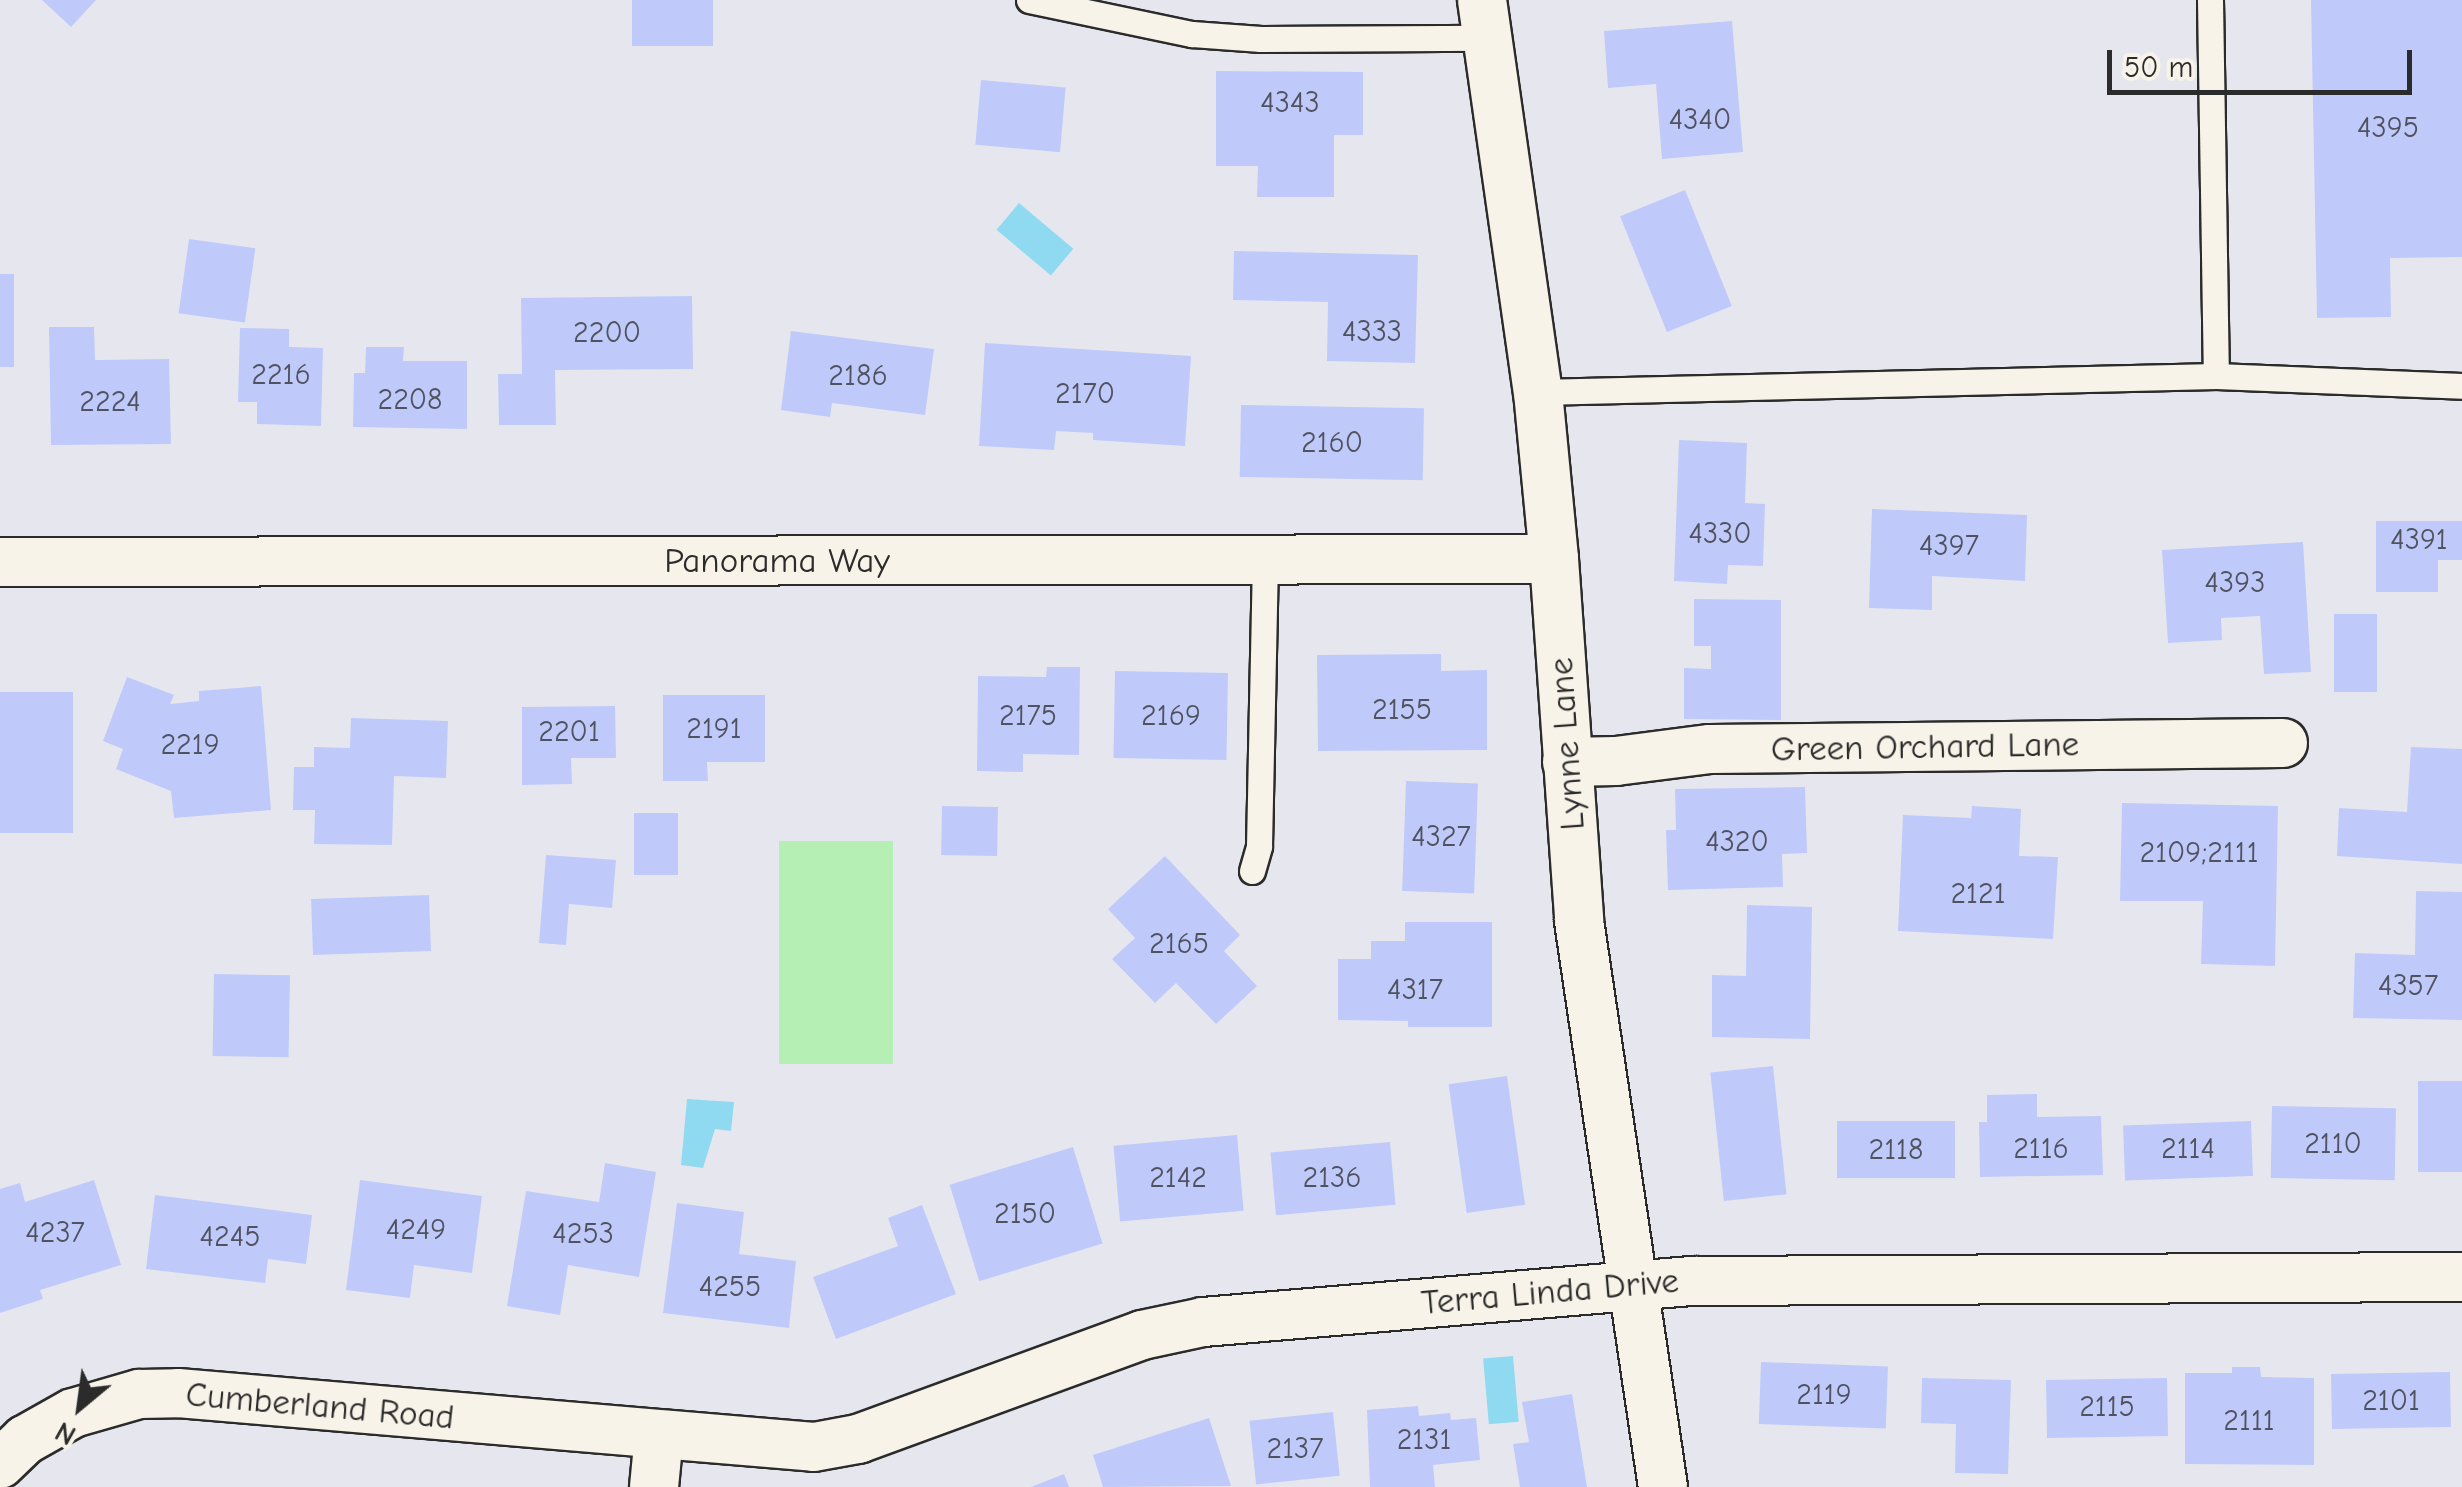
<!DOCTYPE html>
<style>
body{margin:0}
#map{position:relative;width:2462px;height:1487px;overflow:hidden;background:#e6e7ee;font-family:"Comic Neue",sans-serif}
div>[style]{position:absolute}
[style*='--x']{left:calc(var(--x)*1px);top:calc(var(--y)*1px);width:calc(var(--w)*1px);rotate:calc(var(--a)*1deg)}
.green>*{inset:0;background:#b6efb3;transform-origin:0 0}
.water>*{inset:0;background:#90daf1;transform-origin:0 0}
.building>*{inset:0;background:#bfcafb;transform-origin:0 0}
.roads{filter:drop-shadow(2px 0 #2b2b2b) drop-shadow(-2px 0 #2b2b2b) drop-shadow(0 2px #2b2b2b) drop-shadow(0 -2px #2b2b2b)}
.service>*{height:25px;margin:-12.5px;padding:0 12.5px;transform-origin:12.5px;border-radius:12.5px;background:#f7f3e8}
.minor>*{height:48px;margin:-24px;padding:0 24px;transform-origin:24px;border-radius:24px;background:#f7f3e8}
span{translate:-50% -50%;white-space:nowrap;text-align:center;line-height:1.15;-webkit-text-stroke:10px #f7f3e8;paint-order:stroke}
.number-label{font-size:30px;color:#50535f}
.number-label span{-webkit-text-stroke-width:0}
.street-label{font-size:35px;color:#2b2b2b}
.north{position:absolute;left:30px;top:1357px;width:100px;height:100px;-webkit-text-stroke:8px #f7f3e8;paint-order:stroke;rotate:209deg;font-size:28px;font-weight:700;line-height:40px;text-align:center;color:#2b2b2b}
.north::after{content:'';display:block;margin:auto;width:35px;height:45px;background:#2b2b2b;clip-path:polygon(50% 0,100% 100%,50% 72%,0 100%)}
.scale{position:absolute;left:2107px;top:50px;width:305px;height:45px;box-sizing:border-box;border:5px solid #2b2b2b;border-top:0;padding-left:12px;font-size:30px;line-height:35px;white-space:nowrap;color:#2b2b2b;-webkit-text-stroke:8px #f7f3e8;paint-order:stroke}
</style>
<div id="map">
<div class="green">
<div style="left:779px;top:841px;width:114px;height:223px"></div>
</div>
<div class="water">
<div style="left:1019px;top:203px;width:71px;height:35px;rotate:40deg"></div>
<div style="clip-path:polygon(687px 1099px,734px 1102px,731px 1131px,715px 1129px,703px 1168px,681px 1165px)"></div>
<div style="left:1513px;top:1356px;width:66px;height:30px;rotate:85deg"></div>
</div>
<div class="building">
<div style="clip-path:polygon(42px 0,96px 0,71px 27px)"></div>
<div style="left:632px;top:0;width:81px;height:46px"></div>
<div style="clip-path:polygon(2311px 0,2462px 0,2462px 257px,2390px 258px,2391px 317px,2317px 318px)"></div>
<div style="clip-path:polygon(1732px 21px,1743px 152px,1662px 159px,1656px 84px,1608px 88px,1604px 31px)"></div>
<div style="clip-path:polygon(1216px 71px,1363px 72px,1363px 135px,1334px 135px,1334px 197px,1257px 197px,1258px 166px,1216px 166px)"></div>
<div style="left:981px;top:80px;width:85px;height:65px;rotate:5deg"></div>
<div style="left:1685px;top:190px;width:125px;height:70px;rotate:68deg"></div>
<div style="left:189px;top:239px;width:67px;height:75px;rotate:8deg"></div>
<div style="clip-path:polygon(1234px 251px,1418px 255px,1415px 363px,1327px 361px,1328px 302px,1233px 300px)"></div>
<div style="left:0;top:274px;width:14px;height:93px"></div>
<div style="clip-path:polygon(692px 296px,693px 369px,555px 370px,556px 425px,499px 425px,498px 374px,522px 374px,521px 298px)"></div>
<div style="clip-path:polygon(49px 327px,94px 327px,95px 360px,169px 359px,171px 444px,51px 445px)"></div>
<div style="clip-path:polygon(240px 328px,289px 329px,289px 347px,323px 348px,321px 426px,257px 424px,257px 402px,238px 402px)"></div>
<div style="clip-path:polygon(791px 331px,934px 349px,925px 415px,832px 403px,830px 417px,781px 410px)"></div>
<div style="clip-path:polygon(985px 343px,1191px 356px,1185px 446px,1093px 440px,1093px 433px,1056px 431px,1054px 450px,979px 446px)"></div>
<div style="clip-path:polygon(366px 347px,404px 347px,403px 361px,467px 361px,467px 429px,353px 427px,354px 373px,365px 373px)"></div>
<div style="left:1241px;top:405px;width:183px;height:72px;rotate:1deg"></div>
<div style="clip-path:polygon(1679px 440px,1747px 443px,1745px 503px,1765px 504px,1763px 566px,1728px 565px,1727px 584px,1674px 581px)"></div>
<div style="clip-path:polygon(1872px 509px,2027px 515px,2025px 581px,1932px 576px,1932px 610px,1869px 608px)"></div>
<div style="clip-path:polygon(2376px 521px,2462px 521px,2462px 560px,2438px 560px,2438px 592px,2376px 592px)"></div>
<div style="clip-path:polygon(2303px 542px,2311px 672px,2264px 674px,2260px 616px,2221px 618px,2222px 640px,2168px 643px,2162px 550px)"></div>
<div style="clip-path:polygon(1694px 599px,1781px 600px,1781px 720px,1684px 719px,1684px 668px,1711px 669px,1711px 646px,1694px 646px)"></div>
<div style="left:2334px;top:614px;width:43px;height:78px"></div>
<div style="clip-path:polygon(1441px 654px,1441px 671px,1487px 670px,1487px 750px,1318px 751px,1317px 655px)"></div>
<div style="clip-path:polygon(1047px 667px,1080px 667px,1079px 755px,1023px 754px,1023px 772px,977px 771px,978px 676px,1046px 677px)"></div>
<div style="left:1115px;top:671px;width:113px;height:87px;rotate:1deg"></div>
<div style="clip-path:polygon(127px 677px,174px 695px,170px 704px,199px 701px,199px 691px,261px 686px,271px 810px,174px 818px,171px 791px,116px 769px,123px 749px,103px 741px)"></div>
<div style="left:0;top:692px;width:73px;height:141px"></div>
<div style="clip-path:polygon(663px 695px,765px 695px,765px 762px,707px 762px,708px 781px,663px 781px)"></div>
<div style="clip-path:polygon(615px 706px,616px 758px,571px 758px,572px 784px,522px 785px,522px 707px)"></div>
<div style="clip-path:polygon(351px 718px,448px 721px,446px 778px,394px 776px,392px 845px,314px 844px,315px 810px,293px 810px,294px 767px,314px 767px,314px 747px,350px 748px)"></div>
<div style="clip-path:polygon(2411px 747px,2462px 749px,2462px 864px,2337px 856px,2339px 808px,2407px 812px)"></div>
<div style="left:1406px;top:781px;width:72px;height:110px;rotate:2deg"></div>
<div style="clip-path:polygon(1805px 787px,1807px 853px,1782px 854px,1783px 887px,1668px 890px,1666px 830px,1676px 830px,1675px 789px)"></div>
<div style="clip-path:polygon(2122px 803px,2278px 806px,2275px 966px,2201px 964px,2203px 901px,2120px 901px)"></div>
<div style="left:942px;top:806px;width:56px;height:49px;rotate:1deg"></div>
<div style="clip-path:polygon(1972px 806px,2021px 809px,2019px 856px,2058px 857px,2053px 939px,1898px 931px,1903px 815px,1971px 818px)"></div>
<div style="left:634px;top:813px;width:44px;height:62px"></div>
<div style="clip-path:polygon(546px 855px,616px 860px,612px 908px,569px 904px,566px 945px,539px 943px)"></div>
<div style="clip-path:polygon(1165px 856px,1240px 935px,1224px 951px,1257px 986px,1216px 1024px,1176px 983px,1155px 1003px,1112px 959px,1135px 938px,1108px 909px)"></div>
<div style="clip-path:polygon(2416px 891px,2462px 892px,2462px 1020px,2353px 1018px,2355px 953px,2415px 955px)"></div>
<div style="left:429px;top:895px;width:56px;height:118px;rotate:88deg"></div>
<div style="clip-path:polygon(1747px 905px,1812px 907px,1810px 1039px,1712px 1037px,1712px 975px,1746px 976px)"></div>
<div style="clip-path:polygon(1405px 922px,1492px 922px,1492px 1027px,1408px 1027px,1408px 1021px,1338px 1020px,1338px 959px,1371px 959px,1371px 941px,1405px 941px)"></div>
<div style="left:214px;top:974px;width:76px;height:82px;rotate:1deg"></div>
<div style="left:1773px;top:1066px;width:129px;height:63px;rotate:84deg"></div>
<div style="left:1507px;top:1076px;width:130px;height:59px;rotate:82deg"></div>
<div style="left:2418px;top:1081px;width:44px;height:91px"></div>
<div style="clip-path:polygon(2037px 1094px,2037px 1117px,2101px 1116px,2103px 1175px,1980px 1177px,1979px 1122px,1987px 1122px,1987px 1095px)"></div>
<div style="left:2272px;top:1106px;width:124px;height:72px;rotate:1deg"></div>
<div style="left:1837px;top:1121px;width:118px;height:57px"></div>
<div style="left:2251px;top:1121px;width:55px;height:128px;rotate:88deg"></div>
<div style="left:1237px;top:1135px;width:76px;height:124px;rotate:85deg"></div>
<div style="left:1390px;top:1142px;width:63px;height:120px;rotate:85deg"></div>
<div style="left:1073px;top:1147px;width:101px;height:129px;rotate:73deg"></div>
<div style="clip-path:polygon(605px 1163px,656px 1172px,639px 1277px,568px 1265px,560px 1315px,507px 1306px,526px 1191px,599px 1202px)"></div>
<div style="clip-path:polygon(94px 1180px,121px 1265px,40px 1290px,43px 1299px,0 1313px,0 1189px,20px 1183px,25px 1202px)"></div>
<div style="clip-path:polygon(360px 1180px,482px 1196px,472px 1273px,414px 1265px,410px 1298px,346px 1290px)"></div>
<div style="clip-path:polygon(155px 1195px,312px 1215px,306px 1264px,268px 1259px,265px 1283px,146px 1269px)"></div>
<div style="clip-path:polygon(677px 1203px,744px 1212px,739px 1254px,796px 1261px,789px 1328px,663px 1313px)"></div>
<div style="clip-path:polygon(922px 1205px,956px 1294px,836px 1339px,813px 1277px,898px 1246px,888px 1218px)"></div>
<div style="left:1761px;top:1362px;width:127px;height:62px;rotate:2deg"></div>
<div style="clip-path:polygon(2232px 1367px,2260px 1367px,2261px 1377px,2314px 1378px,2314px 1465px,2185px 1464px,2185px 1373px,2232px 1373px)"></div>
<div style="left:2450px;top:1372px;width:55px;height:119px;rotate:89deg"></div>
<div style="clip-path:polygon(1922px 1378px,2011px 1380px,2008px 1474px,1955px 1473px,1956px 1424px,1921px 1423px)"></div>
<div style="left:2167px;top:1378px;width:58px;height:121px;rotate:89deg"></div>
<div style="clip-path:polygon(1572px 1394px,1587px 1487px,1520px 1487px,1513px 1444px,1529px 1442px,1522px 1402px)"></div>
<div style="clip-path:polygon(1418px 1406px,1419px 1416px,1450px 1413px,1451px 1420px,1476px 1418px,1480px 1460px,1433px 1465px,1435px 1487px,1370px 1487px,1367px 1410px)"></div>
<div style="left:1333px;top:1412px;width:64px;height:84px;rotate:84deg"></div>
<div style="clip-path:polygon(1209px 1418px,1231px 1486px,1103px 1487px,1093px 1455px)"></div>
<div style="clip-path:polygon(1064px 1474px,1069px 1487px,1031px 1487px)"></div>
</div>
<div class="roads">
<div class="service">
<div style="--x:1029;--y:0;--w:167;--a:11.8"></div>
<div style="--x:1192;--y:34;--w:69;--a:4.1"></div>
<div style="--x:1261;--y:39;--w:229;--a:-0.3"></div>
<div style="--x:2210;--y:0;--w:376;--a:89.1"></div>
<div style="--x:1538;--y:392;--w:678;--a:-1.35"></div>
<div style="--x:2216;--y:376;--w:246;--a:2.3"></div>
<div style="--x:1252;--y:871;--w:26;--a:-74"></div>
<div style="--x:1259;--y:846;--w:286;--a:-88.8"></div>
</div>
<div class="minor">
<div style="--x:1482;--y:0;--w:396;--a:81.9"></div>
<div style="--x:1538;--y:392;--w:168;--a:84.5"></div>
<div style="--x:1554;--y:559;--w:363;--a:86"></div>
<div style="--x:1579;--y:921;--w:572;--a:81.56"></div>
<div style="--x:0;--y:562;--w:1554;--a:-0.11"></div>
<div style="--x:1567;--y:762;--w:49;--a:-1.2"></div>
<div style="--x:1616;--y:761;--w:95;--a:-7.3"></div>
<div style="--x:1710;--y:749;--w:573;--a:-0.6"></div>
<div style="--x:0;--y:1464;--w:35;--a:-44"></div>
<div style="--x:25;--y:1440;--w:55;--a:-29.4"></div>
<div style="--x:73;--y:1413;--w:69;--a:-16.1"></div>
<div style="--x:139;--y:1394;--w:39;--a:-1"></div>
<div style="--x:178;--y:1393;--w:638;--a:4.85"></div>
<div style="--x:814;--y:1447;--w:45;--a:-10.3"></div>
<div style="--x:858;--y:1439;--w:302;--a:-20.1"></div>
<div style="--x:1142;--y:1335;--w:62;--a:-12"></div>
<div style="--x:1203;--y:1322;--w:492;--a:-4.8"></div>
<div style="--x:1693;--y:1281;--w:769;--a:-0.3"></div>
<div style="--x:654;--y:1487;--w:52;--a:-84.5"></div>
</div>
</div>
<div class="number-label">
<span style="left:1290px;top:103px">4343</span>
<span style="left:1700px;top:120px">4340</span>
<span style="left:2388px;top:128px">4395</span>
<span style="left:1372px;top:332px">4333</span>
<span style="left:607px;top:333px">2200</span>
<span style="left:281px;top:375px">2216</span>
<span style="left:858px;top:376px">2186</span>
<span style="left:1085px;top:394px">2170</span>
<span style="left:410px;top:400px">2208</span>
<span style="left:110px;top:402px">2224</span>
<span style="left:1332px;top:443px">2160</span>
<span style="left:1720px;top:534px">4330</span>
<span style="left:2419px;top:540px">4391</span>
<span style="left:1949px;top:546px">4397</span>
<span style="left:2235px;top:583px">4393</span>
<span style="left:1402px;top:710px">2155</span>
<span style="left:1028px;top:716px">2175</span>
<span style="left:1171px;top:716px">2169</span>
<span style="left:714px;top:729px">2191</span>
<span style="left:569px;top:732px">2201</span>
<span style="left:190px;top:745px">2219</span>
<span style="left:1441px;top:837px">4327</span>
<span style="left:1737px;top:842px">4320</span>
<span style="left:2199px;top:853px">2109;2111</span>
<span style="left:1978px;top:894px">2121</span>
<span style="left:1179px;top:944px">2165</span>
<span style="left:2408px;top:986px">4357</span>
<span style="left:1415px;top:990px">4317</span>
<span style="left:2333px;top:1144px">2110</span>
<span style="left:2041px;top:1149px">2116</span>
<span style="left:2188px;top:1149px">2114</span>
<span style="left:1896px;top:1150px">2118</span>
<span style="left:1178px;top:1178px">2142</span>
<span style="left:1332px;top:1178px">2136</span>
<span style="left:1025px;top:1214px">2150</span>
<span style="left:416px;top:1230px">4249</span>
<span style="left:55px;top:1233px">4237</span>
<span style="left:583px;top:1234px">4253</span>
<span style="left:230px;top:1237px">4245</span>
<span style="left:730px;top:1287px">4255</span>
<span style="left:1824px;top:1395px">2119</span>
<span style="left:2391px;top:1401px">2101</span>
<span style="left:2107px;top:1407px">2115</span>
<span style="left:2249px;top:1421px">2111</span>
<span style="left:1424px;top:1440px">2131</span>
<span style="left:1295px;top:1449px">2137</span>
</div>
<div class="street-label">
<span style="left:777px;top:561px">Panorama Way</span>
<span style="left:1567px;top:744px;rotate:-94deg">Lynne Lane</span>
<span style="left:1925px;top:747px;rotate:-1deg">Green Orchard Lane</span>
<span style="left:1550px;top:1292px;rotate:-5deg">Terra Linda Drive</span>
<span style="left:320px;top:1406px;rotate:5deg">Cumberland Road</span>
</div>
<div class="north">N</div>
<div class="scale">50 m</div>
</div>
